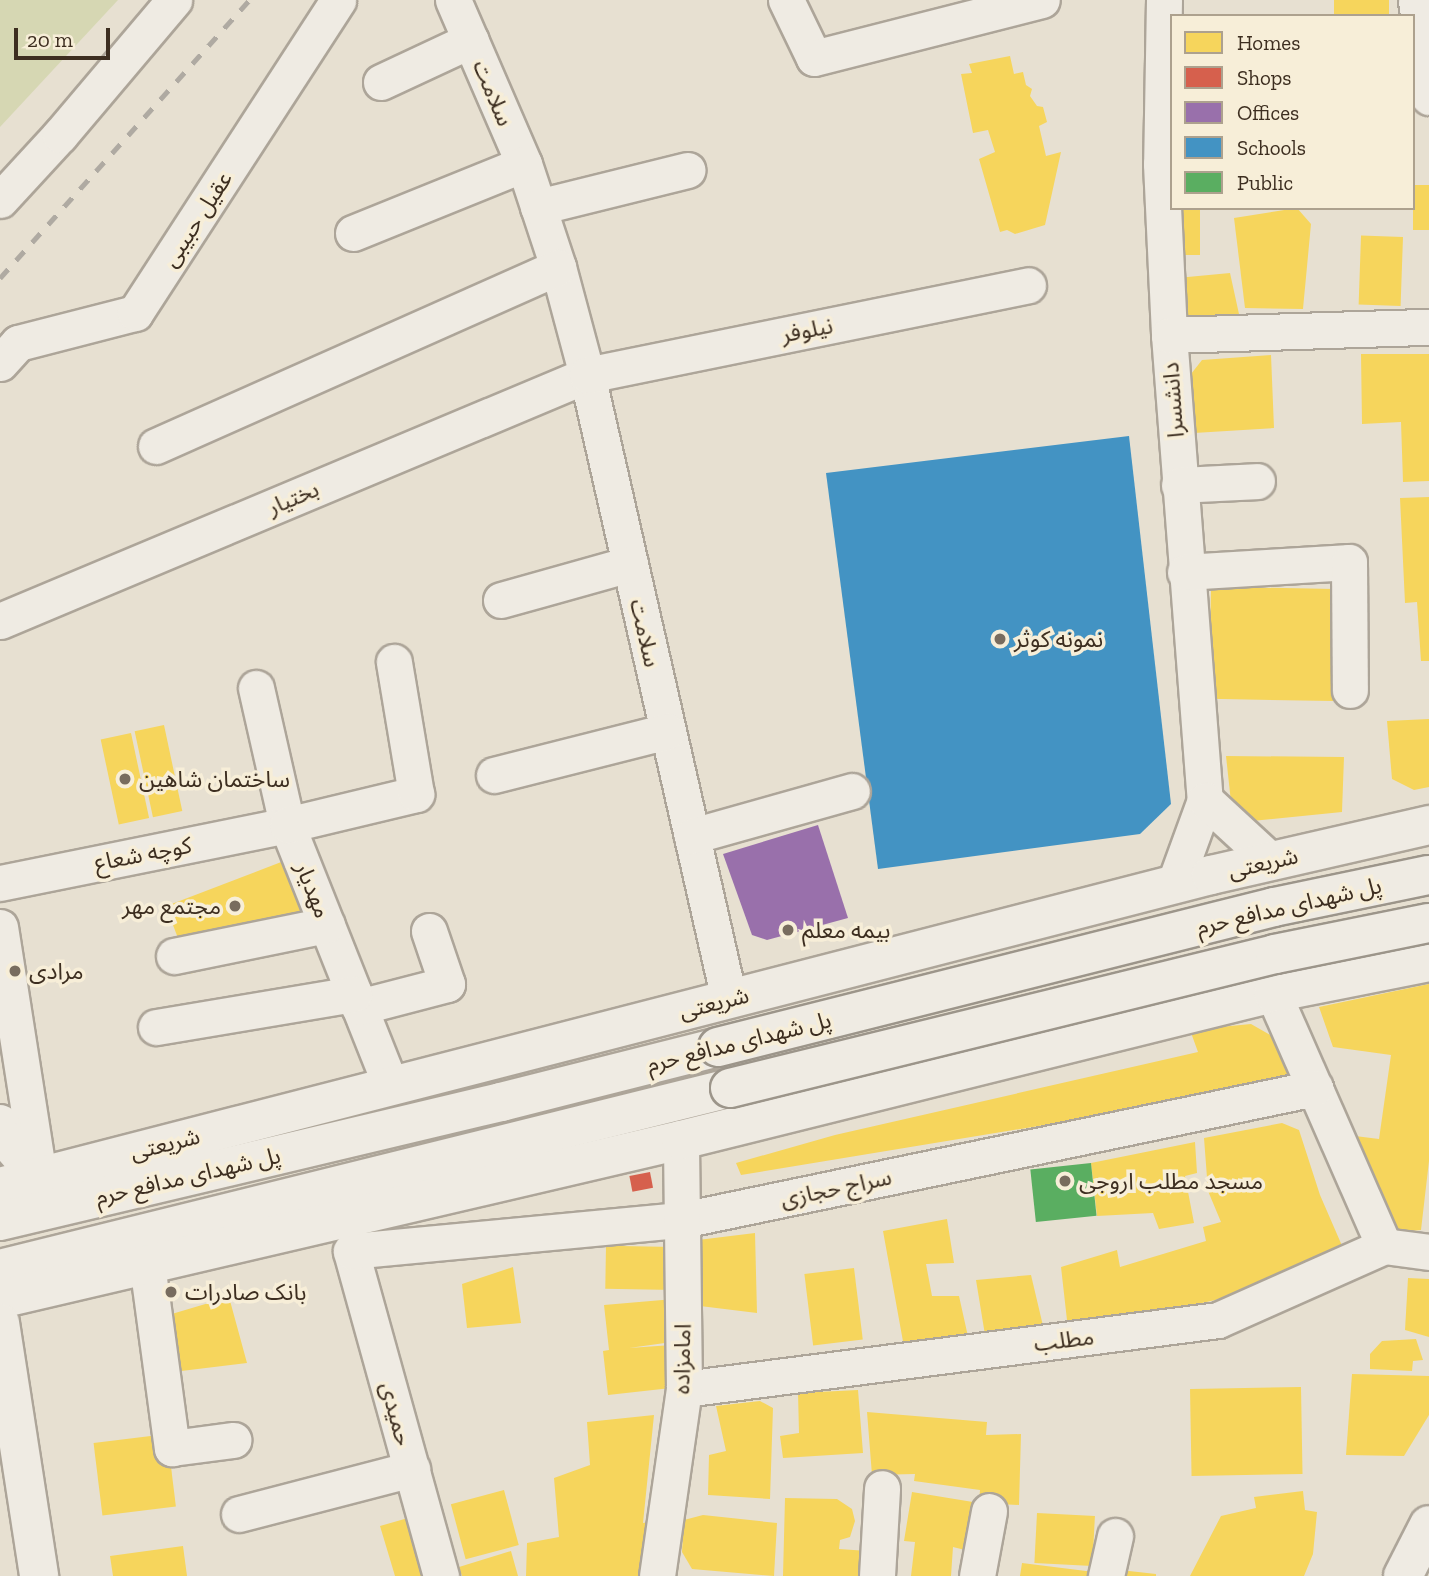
<!DOCTYPE html>
<meta charset="utf-8">
<style>
body{margin:0}
#map{position:relative;width:1429px;height:1576px;overflow:hidden;background:#e7e0d1;font-family:"Zilla Slab","Noto Sans Arabic",serif}
div>[style]{position:absolute}
[style*='--x']{left:calc(var(--x)*1px);top:calc(var(--y)*1px);width:calc(var(--w)*1px);rotate:calc(var(--a)*1deg)}
.green>*{inset:0;background:#d6d7b3}
.homes>*{inset:0;background:#f6d55c;transform-origin:0 0}
.shops>*{inset:0;background:#d6604d;transform-origin:0 0}
.offices>*{inset:0;background:#9970ab}
.schools>*{inset:0;background:#4393c3}
.public>*{inset:0;background:#5aae61;transform-origin:0 0}
.roads{filter:drop-shadow(2px 0 #ada599) drop-shadow(-2px 0 #ada599) drop-shadow(0 2px #ada599) drop-shadow(0 -2px #ada599)}
.street>*{height:35px;margin:-17.5px;padding:0 17.5px;transform-origin:17.5px;border-radius:17.5px;background:#efebe3}
.secondary>*{height:38px;margin:-19px;padding:0 19px;transform-origin:19px;border-radius:19px;background:#efebe3}
.rail>*{height:5px;margin-top:-2.5px;transform-origin:0;background:repeating-linear-gradient(90deg,#afaaa2 0 12px,transparent 0 24px)}
.bridges{filter:drop-shadow(2px 0 #9c958a) drop-shadow(-2px 0 #9c958a) drop-shadow(0 2px #9c958a) drop-shadow(0 -2px #9c958a)}
.secondary-bridge>*{height:38px;margin:-19px;padding:0 19px;transform-origin:19px;border-radius:19px;background:#efebe3}
.dots>*{width:19px;height:19px;translate:-50% -50%;box-sizing:border-box;border:4px solid #f7eed8;border-radius:50%}
span{translate:-50% -50%;white-space:nowrap;text-align:center;line-height:1.15;-webkit-text-stroke:7px #f7eed8;paint-order:stroke}
.street-label{font-size:23px;color:#3d2e20}
.poi-label{font-size:23px;color:#3d2e20}
.left{translate:0 -50%;text-align:left}
.right{translate:-100% -50%;text-align:right}
.legend{position:absolute;left:1170px;top:14px;width:245px;height:196px;box-sizing:border-box;background:#f7eed8;border:2px solid #ada18e;margin:0;padding:9px 12px;list-style:none;font-size:21px;color:#3d2e20}
.legend li{display:flex;align-items:center;gap:14px;height:35px}
.legend b{width:35px;border:2px solid #ada18e}
.scale{position:absolute;left:14px;top:28px;width:96px;height:32px;box-sizing:border-box;border:4px solid #3d2e20;border-top:0;padding-left:9px;font-size:21px;line-height:24px;white-space:nowrap;color:#3d2e20;-webkit-text-stroke:5px #f7eed8;paint-order:stroke}
</style>
<div id="map">
<div class="green">
<div style="clip-path:polygon(0 0,118px 0,0 127px)"></div>
</div>
<div class="homes">
<div style="left:1334px;top:0;width:55px;height:16px"></div>
<div style="clip-path:polygon(1010px 56px,1014px 74px,1023px 72px,1026px 85px,1032px 89px,1030px 96px,1037px 106px,1043px 107px,1047px 122px,1039px 126px,1046px 156px,1061px 152px,1045px 225px,1015px 234px,1007px 230px,1000px 232px,979px 159px,995px 152px,988px 130px,973px 133px,961px 74px,972px 73px,969px 64px)"></div>
<div style="left:1413px;top:185px;width:16px;height:45px"></div>
<div style="left:1182px;top:208px;width:18px;height:47px"></div>
<div style="clip-path:polygon(1297px 208px,1311px 224px,1303px 309px,1245px 308px,1234px 218px)"></div>
<div style="left:1403px;top:237px;width:69px;height:42px;rotate:92deg"></div>
<div style="clip-path:polygon(1230px 273px,1239px 314px,1187px 318px,1174px 306px,1177px 278px)"></div>
<div style="clip-path:polygon(1361px 354px,1429px 354px,1429px 481px,1403px 482px,1401px 422px,1362px 424px)"></div>
<div style="clip-path:polygon(1271px 355px,1274px 428px,1194px 433px,1191px 374px,1202px 360px)"></div>
<div style="clip-path:polygon(1429px 497px,1429px 661px,1421px 661px,1417px 602px,1405px 603px,1400px 498px)"></div>
<div style="left:1335px;top:589px;width:112px;height:124px;rotate:91deg"></div>
<div style="clip-path:polygon(1429px 719px,1429px 787px,1414px 790px,1392px 779px,1387px 721px)"></div>
<div style="left:164px;top:725px;width:88px;height:30px;rotate:78deg"></div>
<div style="left:131px;top:733px;width:87px;height:31px;rotate:78deg"></div>
<div style="clip-path:polygon(1226px 756px,1344px 757px,1342px 812px,1252px 821px,1231px 802px)"></div>
<div style="left:289px;top:859px;width:72px;height:132px;rotate:69deg"></div>
<div style="clip-path:polygon(1429px 984px,1429px 1161px,1421px 1230px,1398px 1232px,1355px 1136px,1379px 1139px,1391px 1055px,1333px 1047px,1319px 1007px)"></div>
<div style="clip-path:polygon(1251px 1024px,1277px 1039px,1291px 1075px,1117px 1113px,741px 1175px,736px 1163px,835px 1135px,1198px 1052px,1190px 1030px)"></div>
<div style="clip-path:polygon(1282px 1123px,1299px 1130px,1320px 1195px,1343px 1248px,1224px 1298px,1127px 1320px,1068px 1329px,1061px 1267px,1117px 1250px,1120px 1267px,1206px 1241px,1203px 1227px,1221px 1222px,1208px 1191px,1204px 1138px)"></div>
<div style="clip-path:polygon(1195px 1142px,1197px 1173px,1185px 1176px,1194px 1223px,1159px 1229px,1153px 1213px,1097px 1216px,1091px 1163px)"></div>
<div style="clip-path:polygon(947px 1219px,954px 1263px,926px 1264px,932px 1296px,959px 1296px,969px 1341px,904px 1347px,883px 1231px)"></div>
<div style="clip-path:polygon(755px 1233px,757px 1313px,700px 1306px,698px 1240px)"></div>
<div style="left:675px;top:1247px;width:43px;height:69px;rotate:91deg"></div>
<div style="clip-path:polygon(513px 1267px,521px 1323px,467px 1328px,462px 1284px)"></div>
<div style="left:854px;top:1268px;width:72px;height:50px;rotate:83deg"></div>
<div style="clip-path:polygon(1031px 1275px,1044px 1330px,985px 1335px,976px 1280px)"></div>
<div style="clip-path:polygon(1408px 1278px,1429px 1279px,1429px 1337px,1405px 1330px)"></div>
<div style="clip-path:polygon(229px 1297px,247px 1363px,173px 1372px,165px 1316px)"></div>
<div style="clip-path:polygon(674px 1299px,672px 1342px,629px 1348px,672px 1345px,671px 1388px,608px 1395px,603px 1351px,609px 1350px,604px 1305px)"></div>
<div style="clip-path:polygon(1416px 1339px,1423px 1360px,1413px 1361px,1412px 1371px,1370px 1369px,1370px 1354px,1382px 1341px)"></div>
<div style="clip-path:polygon(1352px 1374px,1429px 1376px,1429px 1415px,1404px 1456px,1346px 1455px)"></div>
<div style="left:1301px;top:1387px;width:87px;height:111px;rotate:89deg"></div>
<div style="clip-path:polygon(858px 1390px,863px 1453px,783px 1458px,780px 1436px,799px 1433px,798px 1393px)"></div>
<div style="clip-path:polygon(760px 1401px,773px 1408px,770px 1499px,708px 1495px,709px 1455px,726px 1451px,716px 1406px)"></div>
<div style="clip-path:polygon(867px 1412px,987px 1422px,986px 1435px,1021px 1434px,1019px 1505px,979px 1503px,980px 1490px,914px 1481px,915px 1474px,872px 1475px)"></div>
<div style="clip-path:polygon(654px 1415px,643px 1523px,655px 1521px,642px 1576px,526px 1576px,527px 1543px,559px 1537px,554px 1478px,590px 1465px,587px 1422px)"></div>
<div style="left:167px;top:1434px;width:73px;height:74px;rotate:83deg"></div>
<div style="left:504px;top:1490px;width:57px;height:55px;rotate:75deg"></div>
<div style="clip-path:polygon(1303px 1491px,1305px 1510px,1317px 1512px,1313px 1554px,1304px 1576px,1190px 1576px,1221px 1516px,1256px 1508px,1254px 1497px)"></div>
<div style="clip-path:polygon(912px 1492px,973px 1502px,965px 1550px,953px 1547px,951px 1576px,911px 1576px,915px 1542px,904px 1541px)"></div>
<div style="clip-path:polygon(785px 1498px,837px 1499px,852px 1509px,855px 1521px,850px 1537px,840px 1540px,839px 1549px,868px 1551px,866px 1576px,783px 1576px)"></div>
<div style="left:1037px;top:1513px;width:58px;height:50px;rotate:3deg"></div>
<div style="clip-path:polygon(703px 1515px,777px 1523px,774px 1576px,692px 1569px,682px 1552px,684px 1520px)"></div>
<div style="clip-path:polygon(415px 1516px,432px 1576px,395px 1576px,380px 1526px)"></div>
<div style="clip-path:polygon(183px 1546px,187px 1576px,113px 1576px,110px 1556px)"></div>
<div style="clip-path:polygon(511px 1551px,518px 1576px,462px 1576px,459px 1567px)"></div>
<div style="clip-path:polygon(1022px 1563px,1094px 1572px,1094px 1576px,1020px 1576px)"></div>
<div style="clip-path:polygon(1120px 1570px,1156px 1574px,1156px 1576px,1119px 1576px)"></div>
</div>
<div class="shops">
<div style="left:650px;top:1172px;width:16px;height:21px;rotate:79deg"></div>
</div>
<div class="offices">
<div style="clip-path:polygon(818px 825px,848px 918px,767px 940px,752px 935px,723px 854px)"></div>
</div>
<div class="schools">
<div style="clip-path:polygon(1129px 436px,1171px 804px,1140px 834px,878px 869px,826px 473px)"></div>
</div>
<div class="public">
<div style="left:1091px;top:1163px;width:53px;height:61px;rotate:84deg"></div>
</div>
<div class="roads">
<div class="street">
<div style="--x:453;--y:0;--w:179;--a:66.6"></div>
<div style="--x:524;--y:164;--w:108;--a:71.7"></div>
<div style="--x:558;--y:267;--w:112;--a:75"></div>
<div style="--x:587;--y:375;--w:640;--a:77.18"></div>
<div style="--x:786;--y:0;--w:64;--a:64.2"></div>
<div style="--x:814;--y:58;--w:235;--a:-14.3"></div>
<div style="--x:1164;--y:0;--w:164;--a:91"></div>
<div style="--x:1161;--y:164;--w:171;--a:87.3"></div>
<div style="--x:1169;--y:335;--w:466;--a:85.6"></div>
<div style="--x:1205;--y:800;--w:90;--a:110"></div>
<div style="--x:1416;--y:0;--w:98;--a:82.4"></div>
<div style="--x:381;--y:82;--w:99;--a:-25"></div>
<div style="--x:0;--y:200;--w:88;--a:-47.3"></div>
<div style="--x:60;--y:135;--w:177;--a:-49.8"></div>
<div style="--x:538;--y:207;--w:154;--a:-13.9"></div>
<div style="--x:353;--y:233;--w:184;--a:-22"></div>
<div style="--x:1169;--y:335;--w:260;--a:-1.8"></div>
<div style="--x:0;--y:363;--w:27;--a:-48"></div>
<div style="--x:18;--y:343;--w:121;--a:-14.4"></div>
<div style="--x:135;--y:313;--w:373;--a:-57"></div>
<div style="--x:156;--y:446;--w:440;--a:-24"></div>
<div style="--x:1179;--y:485;--w:78;--a:-2.9"></div>
<div style="--x:1185;--y:572;--w:164;--a:-3.5"></div>
<div style="--x:1349;--y:562;--w:128;--a:89.6"></div>
<div style="--x:501;--y:600;--w:134;--a:-15.6"></div>
<div style="--x:0;--y:621;--w:636;--a:-22.74"></div>
<div style="--x:587;--y:375;--w:450;--a:-11.5"></div>
<div style="--x:256;--y:688;--w:140;--a:77.2"></div>
<div style="--x:287;--y:825;--w:281;--a:68.3"></div>
<div style="--x:494;--y:775;--w:179;--a:-14.2"></div>
<div style="--x:1205;--y:800;--w:90;--a:42.7"></div>
<div style="--x:692;--y:836;--w:166;--a:-15.7"></div>
<div style="--x:0;--y:883;--w:293;--a:-11.4"></div>
<div style="--x:287;--y:825;--w:133;--a:-13.5"></div>
<div style="--x:416;--y:794;--w:134;--a:-99.5"></div>
<div style="--x:0;--y:927;--w:253;--a:81.1"></div>
<div style="--x:174;--y:956;--w:156;--a:-11.5"></div>
<div style="--x:1273;--y:993;--w:276;--a:66.3"></div>
<div style="--x:359;--y:1007;--w:91;--a:-14.6"></div>
<div style="--x:447;--y:984;--w:56;--a:-108.8"></div>
<div style="--x:156;--y:1027;--w:201;--a:-9.5"></div>
<div style="--x:147;--y:1264;--w:186;--a:82.3"></div>
<div style="--x:172;--y:1448;--w:62;--a:-7.5"></div>
<div style="--x:684;--y:1389;--w:538;--a:-7.36"></div>
<div style="--x:1218;--y:1320;--w:182;--a:-24"></div>
<div style="--x:1384;--y:1246;--w:45;--a:7.6"></div>
<div style="--x:239;--y:1514;--w:179;--a:-14.6"></div>
<div style="--x:441;--y:1576;--w:337;--a:-105.5"></div>
<div style="--x:351;--y:1251;--w:332;--a:-5.4"></div>
<div style="--x:682;--y:1220;--w:647;--a:-11.78"></div>
<div style="--x:657;--y:1576;--w:189;--a:-81.8"></div>
<div style="--x:684;--y:1389;--w:249;--a:-90.7"></div>
<div style="--x:877;--y:1576;--w:88;--a:-86.7"></div>
<div style="--x:977;--y:1576;--w:66;--a:-79.5"></div>
<div style="--x:1106;--y:1576;--w:41;--a:-77.3"></div>
</div>
<div class="secondary">
<div style="--x:0;--y:1124;--w:19;--a:65"></div>
<div style="--x:8;--y:1141;--w:48;--a:49.3"></div>
<div style="--x:0;--y:1187;--w:1251;--a:-14.45"></div>
<div style="--x:1211;--y:875;--w:224;--a:-12.9"></div>
<div style="--x:0;--y:1221;--w:515;--a:-13.36"></div>
<div style="--x:501;--y:1102;--w:224;--a:-14.2"></div>
<div style="--x:0;--y:1269;--w:752;--a:-13.93"></div>
<div style="--x:0;--y:1299;--w:699;--a:-13.14"></div>
<div style="--x:681;--y:1140;--w:610;--a:-13.95"></div>
<div style="--x:1273;--y:993;--w:159;--a:-11.2"></div>
<div style="--x:0;--y:1323;--w:256;--a:81.2"></div>
<div style="--x:1403;--y:1576;--w:57;--a:-63"></div>
</div>
</div>
<div class="rail">
<div style="--x:0;--y:278;--w:373;--a:-48.1"></div>
</div>
<div class="bridges">
<div class="secondary-bridge">
<div style="--x:718;--y:1047;--w:573;--a:-14.13"></div>
<div style="--x:1274;--y:907;--w:158;--a:-11.7"></div>
<div style="--x:730;--y:1088;--w:561;--a:-13.81"></div>
<div style="--x:1275;--y:954;--w:157;--a:-11.4"></div>
</div>
</div>
<div class="dots">
<div style="left:1000px;top:639px;background:#786c5e"></div>
<div style="left:125px;top:779px;background:#786c5e"></div>
<div style="left:235px;top:906px;background:#786c5e"></div>
<div style="left:788px;top:930px;background:#786c5e"></div>
<div style="left:15px;top:971px;background:#786c5e"></div>
<div style="left:1065px;top:1181px;background:#786c5e"></div>
<div style="left:171px;top:1292px;background:#786c5e"></div>
</div>
<div class="street-label">
<span style="left:493px;top:93px;rotate:67deg">سلامت</span>
<span style="left:197px;top:219px;rotate:-57deg">عقیل حبیبی</span>
<span style="left:807px;top:330px;rotate:-11deg">نیلوفر</span>
<span style="left:1173px;top:400px;rotate:-94deg">دانشسرا</span>
<span style="left:293px;top:498px;rotate:-23deg">بختیار</span>
<span style="left:645px;top:633px;rotate:77deg">سلامت</span>
<span style="left:143px;top:854px;rotate:-11deg">کوچه شعاع</span>
<span style="left:1263px;top:863px;rotate:-13deg">شریعتی</span>
<span style="left:313px;top:890px;rotate:68deg">مهدیار</span>
<span style="left:1289px;top:906px;rotate:-13deg">پل شهدای مدافع حرم</span>
<span style="left:714px;top:1003px;rotate:-14deg">شریعتی</span>
<span style="left:739px;top:1042px;rotate:-14deg">پل شهدای مدافع حرم</span>
<span style="left:165px;top:1144px;rotate:-14deg">شریعتی</span>
<span style="left:188px;top:1176px;rotate:-13deg">پل شهدای مدافع حرم</span>
<span style="left:836px;top:1188px;rotate:-12deg">سراج حجازی</span>
<span style="left:1064px;top:1340px;rotate:-7deg">مطلب</span>
<span style="left:682px;top:1359px;rotate:-89deg">امامزاده</span>
<span style="left:396px;top:1414px;rotate:75deg">حمیدی</span>
</div>
<div class="poi-label">
<span class="left" style="left:1014px;top:639px">نمونه کوثر</span>
<span class="left" style="left:139px;top:779px">ساختمان شاهین</span>
<span class="right" style="left:221px;top:906px">مجتمع مهر</span>
<span class="left" style="left:802px;top:930px">بیمه معلم</span>
<span class="left" style="left:29px;top:971px">مرادی</span>
<span class="left" style="left:1079px;top:1181px">مسجد مطلب اروجی</span>
<span class="left" style="left:185px;top:1292px">بانک صادرات</span>
</div>
<ul class="legend">
<li><b style="height:19px;background:#f6d55c"></b>Homes</li>
<li><b style="height:19px;background:#d6604d"></b>Shops</li>
<li><b style="height:19px;background:#9970ab"></b>Offices</li>
<li><b style="height:19px;background:#4393c3"></b>Schools</li>
<li><b style="height:19px;background:#5aae61"></b>Public</li>
</ul>
<div class="scale">20 m</div>
</div>
